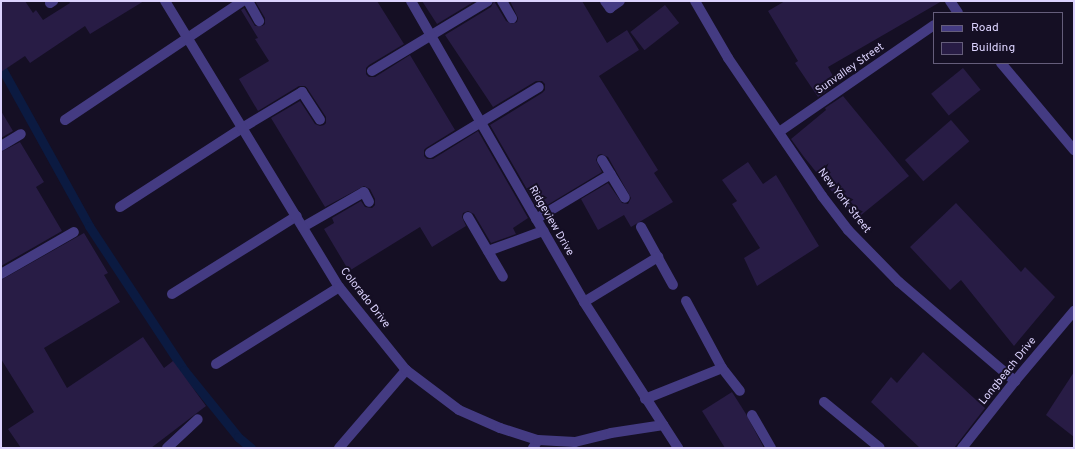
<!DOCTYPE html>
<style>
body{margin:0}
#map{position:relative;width:1075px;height:449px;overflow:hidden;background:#150f24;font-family:Overpass,sans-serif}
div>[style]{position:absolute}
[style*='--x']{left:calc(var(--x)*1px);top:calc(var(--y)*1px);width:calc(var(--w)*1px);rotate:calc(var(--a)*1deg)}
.stream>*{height:9px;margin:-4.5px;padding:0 4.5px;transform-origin:4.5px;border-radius:4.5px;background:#0b1a41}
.building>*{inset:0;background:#281c45;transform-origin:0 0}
.service>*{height:10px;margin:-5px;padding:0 5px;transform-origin:5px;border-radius:5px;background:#443b82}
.minor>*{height:10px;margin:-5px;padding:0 5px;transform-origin:5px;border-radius:5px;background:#443b82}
span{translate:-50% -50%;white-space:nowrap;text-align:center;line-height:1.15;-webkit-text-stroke:4px #150f24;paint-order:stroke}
.street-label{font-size:11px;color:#dcd3fe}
.frame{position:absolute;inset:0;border:2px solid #dcd3fe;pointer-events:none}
.legend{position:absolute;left:933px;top:12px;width:130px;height:52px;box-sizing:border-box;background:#150f24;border:1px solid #655d7b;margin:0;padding:5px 7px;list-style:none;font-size:12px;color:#dcd3fe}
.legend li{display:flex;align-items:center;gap:8px;height:20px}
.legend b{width:20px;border:1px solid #655d7b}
</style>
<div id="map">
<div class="stream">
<div style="--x:1;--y:67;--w:182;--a:61"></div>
<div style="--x:89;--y:226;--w:173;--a:56.6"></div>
<div style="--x:184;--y:370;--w:86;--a:51.1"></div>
<div style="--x:238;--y:437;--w:17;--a:40"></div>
</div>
<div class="building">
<div style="clip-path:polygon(1px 1px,25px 1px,33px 13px,36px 10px,43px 20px,70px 3px,69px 1px,144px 1px,90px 34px,85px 26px,30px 63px,25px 56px,1px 72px)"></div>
<div style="clip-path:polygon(255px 1px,377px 1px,404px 44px,369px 65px,366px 68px,366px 74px,369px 77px,375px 77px,410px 55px,455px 130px,426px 148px,424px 150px,424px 156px,427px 159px,433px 159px,478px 131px,528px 218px,513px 228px,516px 234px,491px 243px,474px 214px,468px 211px,463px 213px,462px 217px,466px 226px,432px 247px,420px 227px,349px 271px,324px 229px,334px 223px,332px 218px,361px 201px,365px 207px,372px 208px,375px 205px,375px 199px,370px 189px,364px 186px,325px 207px,271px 118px,300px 101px,315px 124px,320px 126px,324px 125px,326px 123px,326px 117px,307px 88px,305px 86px,299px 86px,258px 111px,239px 79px,269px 61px,255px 39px,258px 38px,241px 10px,244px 8px,255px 26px,262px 26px,265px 24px,265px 18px)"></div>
<div style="clip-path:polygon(422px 1px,475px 1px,437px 24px)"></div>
<div style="clip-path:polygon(494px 1px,506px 21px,512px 24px,517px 22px,518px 18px,510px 1px,582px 1px,607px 43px,627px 30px,639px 50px,599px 76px,658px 170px,654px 173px,673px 202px,631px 227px,624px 215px,598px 230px,581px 199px,608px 183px,622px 203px,628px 204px,631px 198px,608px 157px,601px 154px,598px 155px,596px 160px,602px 172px,539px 210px,490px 125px,542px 93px,545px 90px,545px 84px,542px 81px,536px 81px,493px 107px,445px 35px,491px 7px)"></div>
<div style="clip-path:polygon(785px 1px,942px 1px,828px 67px,834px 78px,830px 81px,834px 86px,818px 97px,795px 63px,798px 61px,768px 11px)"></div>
<div style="left:665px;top:5px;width:23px;height:44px;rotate:52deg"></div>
<div style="left:963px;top:68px;width:28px;height:41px;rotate:51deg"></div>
<div style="clip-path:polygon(843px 96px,909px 176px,855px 220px,804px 157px,791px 139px,826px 110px,825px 108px)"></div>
<div style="clip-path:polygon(1px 111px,13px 131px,1px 138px)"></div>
<div style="left:951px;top:120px;width:28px;height:61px;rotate:49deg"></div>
<div style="clip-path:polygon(20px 142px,44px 182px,36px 187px,62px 231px,1px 266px,1px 152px)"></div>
<div style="clip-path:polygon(748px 162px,763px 184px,776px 175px,819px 246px,757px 286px,744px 258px,760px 248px,732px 204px,737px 201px,722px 180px)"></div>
<div style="clip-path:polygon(956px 203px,1021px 272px,1025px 267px,1055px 297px,1014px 346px,961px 280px,950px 290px,910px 247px)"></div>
<div style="clip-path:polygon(84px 233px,108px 273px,104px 275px,120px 302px,44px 348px,67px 388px,143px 337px,164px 368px,173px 361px,206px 406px,151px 448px,21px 448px,8px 429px,34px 412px,1px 359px,1px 280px)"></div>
<div style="clip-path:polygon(923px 352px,985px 408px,954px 448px,920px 448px,871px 402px,891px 377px,897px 383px)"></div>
<div style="clip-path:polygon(1074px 372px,1074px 437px,1046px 415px)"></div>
<div style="clip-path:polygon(732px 392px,746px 414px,764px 448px,725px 448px,702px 411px)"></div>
</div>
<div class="service">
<div style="--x:248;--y:1;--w:23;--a:61"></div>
<div style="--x:502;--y:1;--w:20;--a:60"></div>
<div style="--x:605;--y:1;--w:9;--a:54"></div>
<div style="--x:610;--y:8;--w:12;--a:-35"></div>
<div style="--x:50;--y:3;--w:4;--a:-34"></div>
<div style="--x:372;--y:71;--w:135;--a:-31.1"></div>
<div style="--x:65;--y:120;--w:214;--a:-33.8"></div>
<div style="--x:1;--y:146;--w:23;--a:-31"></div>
<div style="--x:430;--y:153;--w:127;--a:-31.2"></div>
<div style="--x:602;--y:160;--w:44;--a:58.8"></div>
<div style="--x:120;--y:207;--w:145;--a:-32.9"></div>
<div style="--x:242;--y:128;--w:70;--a:-31"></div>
<div style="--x:302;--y:92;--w:33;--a:57"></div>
<div style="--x:468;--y:217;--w:69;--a:59.7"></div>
<div style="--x:536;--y:219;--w:87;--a:-31"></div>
<div style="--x:303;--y:227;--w:70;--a:-29.8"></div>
<div style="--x:364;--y:192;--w:11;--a:63"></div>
<div style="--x:641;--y:227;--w:66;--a:61.1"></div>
<div style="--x:488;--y:251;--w:59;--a:-20"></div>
<div style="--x:1;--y:274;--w:84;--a:-29.9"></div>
<div style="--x:172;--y:294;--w:147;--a:-32"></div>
<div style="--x:686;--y:301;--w:76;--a:61.8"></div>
<div style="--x:722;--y:368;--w:29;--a:52"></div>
<div style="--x:584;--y:302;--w:87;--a:-31.3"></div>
<div style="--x:216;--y:364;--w:145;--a:-32"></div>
<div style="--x:645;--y:399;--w:83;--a:-21.9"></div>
<div style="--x:824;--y:402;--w:72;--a:39.4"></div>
<div style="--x:752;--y:415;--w:38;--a:60"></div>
<div style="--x:167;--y:448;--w:42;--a:-43.1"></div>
<div style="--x:339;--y:448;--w:103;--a:-49.3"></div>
<div style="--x:533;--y:448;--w:9;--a:-58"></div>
</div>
<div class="minor">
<div style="--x:165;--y:1;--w:335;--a:58.7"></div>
<div style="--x:339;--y:287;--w:107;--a:51.1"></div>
<div style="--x:406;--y:370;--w:66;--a:37"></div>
<div style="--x:459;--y:410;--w:45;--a:23.7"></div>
<div style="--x:500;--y:428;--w:40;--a:18"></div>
<div style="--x:538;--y:440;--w:37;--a:3"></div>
<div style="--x:575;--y:442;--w:37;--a:-14"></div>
<div style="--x:611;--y:433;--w:53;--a:-8.7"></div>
<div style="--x:411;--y:1;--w:347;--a:60.1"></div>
<div style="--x:584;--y:302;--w:174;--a:57.2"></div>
<div style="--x:695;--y:1;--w:66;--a:59.9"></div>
<div style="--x:728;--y:58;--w:167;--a:55.7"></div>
<div style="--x:822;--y:196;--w:43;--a:52.6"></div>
<div style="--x:848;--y:230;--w:73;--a:45.6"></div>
<div style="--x:899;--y:282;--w:153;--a:40.5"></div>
<div style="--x:950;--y:1;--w:14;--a:56"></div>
<div style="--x:1001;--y:63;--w:114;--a:50"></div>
<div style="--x:779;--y:132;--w:188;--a:-34.6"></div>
<div style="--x:962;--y:448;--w:85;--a:-51.7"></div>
<div style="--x:1015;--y:381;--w:92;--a:-49.9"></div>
</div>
<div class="street-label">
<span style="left:850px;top:69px;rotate:-35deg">Sunvalley Street</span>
<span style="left:844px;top:201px;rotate:52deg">New York Street</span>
<span style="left:551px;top:221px;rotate:60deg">Ridgeview Drive</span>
<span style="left:365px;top:298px;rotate:52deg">Colorado Drive</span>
<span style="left:1008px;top:371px;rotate:-51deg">Longbeach Drive</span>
</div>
<div class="frame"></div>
<ul class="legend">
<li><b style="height:5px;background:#443b82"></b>Road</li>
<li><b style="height:11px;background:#281c45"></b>Building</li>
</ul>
</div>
